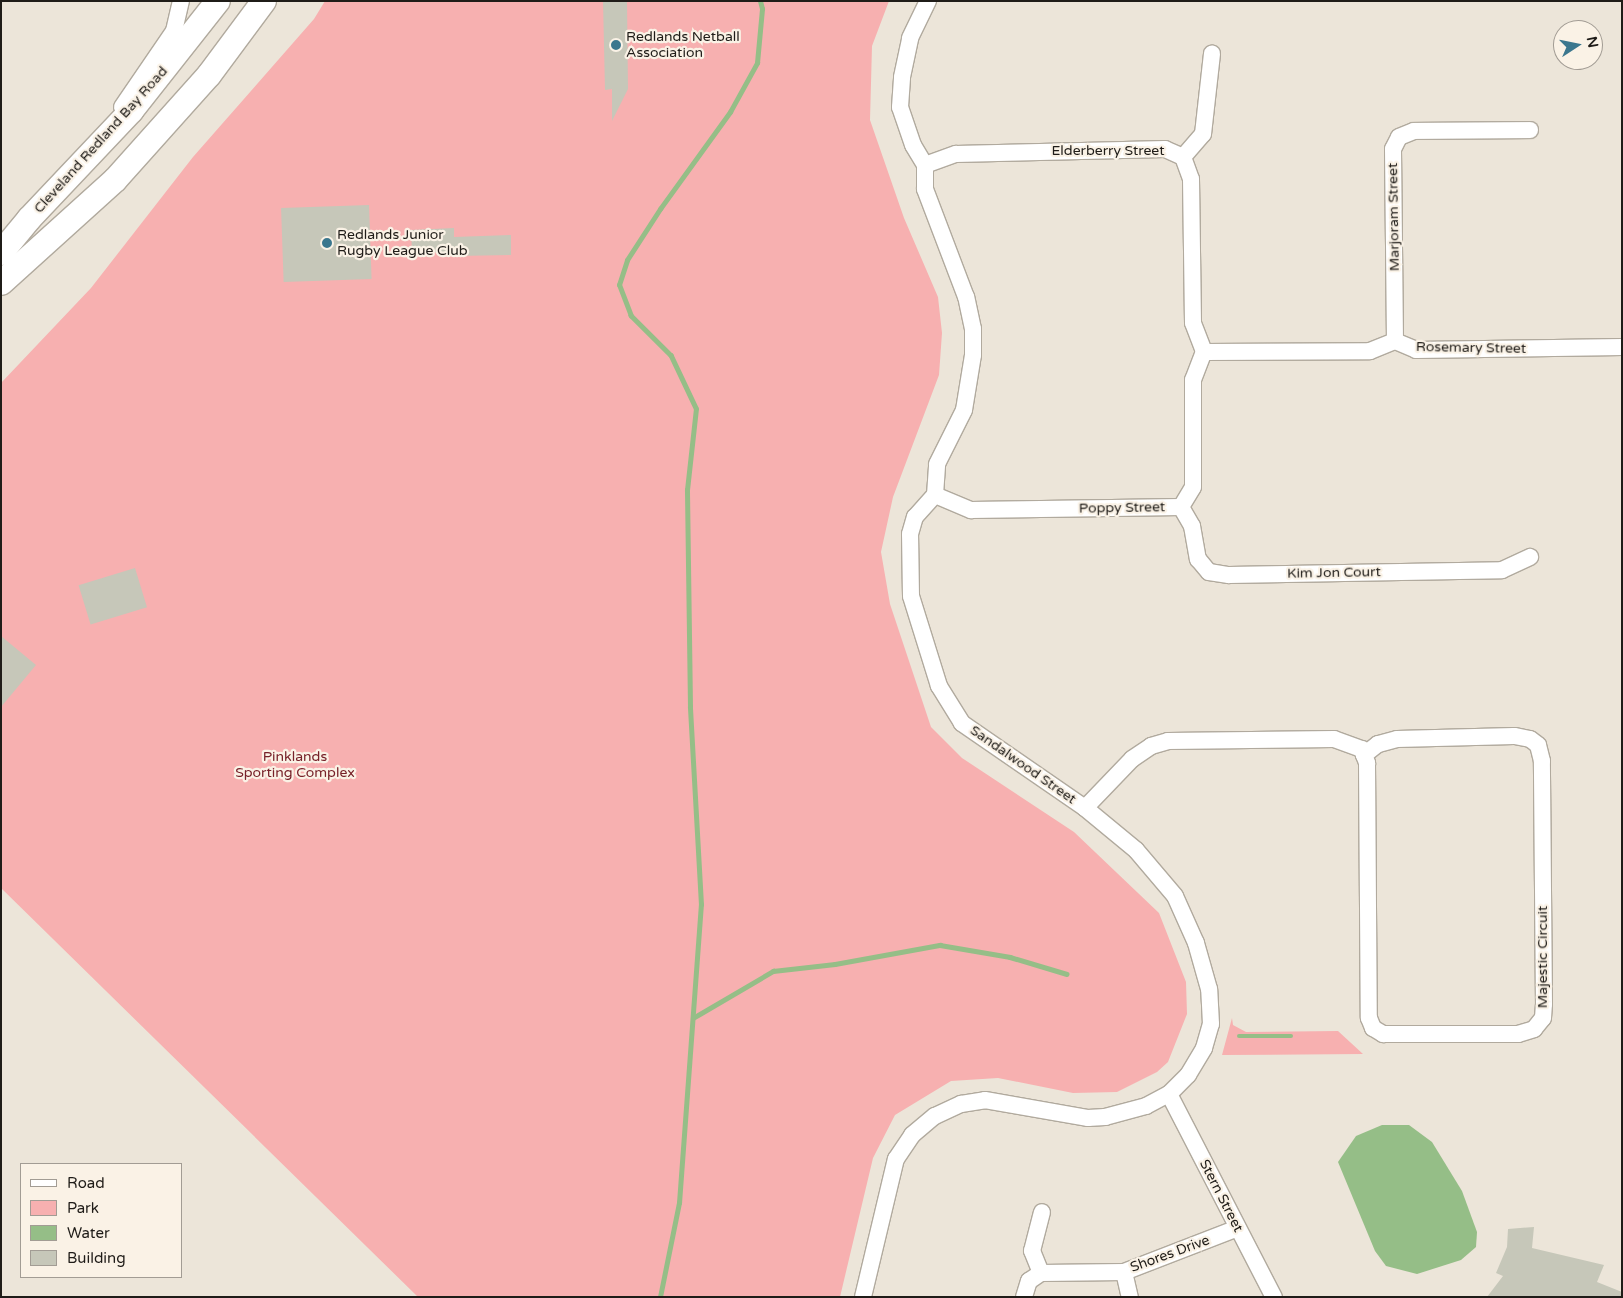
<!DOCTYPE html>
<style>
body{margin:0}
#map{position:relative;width:1623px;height:1298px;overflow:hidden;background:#ece5d9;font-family:"Varela Round",sans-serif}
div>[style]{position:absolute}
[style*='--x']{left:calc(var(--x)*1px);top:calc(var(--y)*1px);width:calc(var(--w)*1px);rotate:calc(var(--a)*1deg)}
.green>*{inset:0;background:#f7b0b0}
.water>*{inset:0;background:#95be87}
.stream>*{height:4.5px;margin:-2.25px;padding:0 2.25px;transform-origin:2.25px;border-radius:2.25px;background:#95be87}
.building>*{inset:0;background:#c6c7b9;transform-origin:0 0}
.roads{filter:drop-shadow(1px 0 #b1aa9e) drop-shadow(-1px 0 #b1aa9e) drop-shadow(0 1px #b1aa9e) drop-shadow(0 -1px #b1aa9e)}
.minor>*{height:16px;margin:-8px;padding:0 8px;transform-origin:8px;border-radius:8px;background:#fff}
.highway>*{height:24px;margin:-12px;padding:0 12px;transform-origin:12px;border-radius:12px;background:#fff}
.dots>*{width:14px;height:14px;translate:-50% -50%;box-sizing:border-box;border:2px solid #faf2e6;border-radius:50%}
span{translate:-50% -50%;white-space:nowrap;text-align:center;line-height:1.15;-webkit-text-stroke:4.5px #faf2e6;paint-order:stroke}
.poi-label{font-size:14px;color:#1f1c18}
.left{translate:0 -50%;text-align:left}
.street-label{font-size:14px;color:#1f1c18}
.park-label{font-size:14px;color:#772129}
.frame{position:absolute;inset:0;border:2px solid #1f1c18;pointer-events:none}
.legend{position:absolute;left:20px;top:1163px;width:162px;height:115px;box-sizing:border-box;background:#faf2e6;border:1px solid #a29c94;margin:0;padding:6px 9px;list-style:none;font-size:15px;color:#1f1c18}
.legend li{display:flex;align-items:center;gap:10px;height:25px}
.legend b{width:25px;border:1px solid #a29c94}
.north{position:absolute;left:1553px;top:20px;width:50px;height:50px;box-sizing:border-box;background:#faf2e6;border:1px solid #a29c94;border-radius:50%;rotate:79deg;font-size:14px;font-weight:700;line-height:20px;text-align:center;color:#1f1c18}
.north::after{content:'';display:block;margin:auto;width:18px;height:22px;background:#3b778e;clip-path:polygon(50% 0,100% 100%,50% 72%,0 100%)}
</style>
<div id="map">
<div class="green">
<div style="clip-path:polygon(325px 1px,889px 1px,872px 46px,870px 120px,904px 218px,938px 297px,942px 333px,939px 375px,893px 497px,881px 552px,890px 604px,931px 727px,962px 758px,1074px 832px,1159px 913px,1186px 982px,1187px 1014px,1168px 1062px,1157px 1072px,1117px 1092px,1073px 1093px,998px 1078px,951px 1081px,895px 1115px,873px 1158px,840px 1297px,418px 1297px,1px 888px,1px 383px,91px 288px,193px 157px,314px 19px)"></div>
<div style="clip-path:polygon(1232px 1018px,1233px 1025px,1246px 1032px,1338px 1031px,1363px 1054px,1222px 1055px)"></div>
</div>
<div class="water">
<div style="clip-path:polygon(1382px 1125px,1409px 1125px,1432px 1142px,1462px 1191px,1477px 1232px,1476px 1247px,1461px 1260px,1417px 1274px,1386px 1266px,1375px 1251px,1338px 1162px,1356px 1136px)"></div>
</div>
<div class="stream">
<div style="--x:693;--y:1018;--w:93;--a:-30.4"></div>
<div style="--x:773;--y:971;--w:62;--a:-6.4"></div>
<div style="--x:835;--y:964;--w:107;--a:-10.3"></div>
<div style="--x:940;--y:945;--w:71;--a:9.7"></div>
<div style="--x:1010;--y:957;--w:59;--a:16.6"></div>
<div style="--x:1239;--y:1036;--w:52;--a:0"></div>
<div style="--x:660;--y:1297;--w:96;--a:-78.6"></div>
<div style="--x:679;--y:1203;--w:299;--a:-85.8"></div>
<div style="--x:701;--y:905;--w:198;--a:-93.2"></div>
<div style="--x:690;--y:707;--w:217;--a:-90.8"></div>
<div style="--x:687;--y:490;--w:81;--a:-83.7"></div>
<div style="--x:696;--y:409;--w:59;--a:-115.3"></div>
<div style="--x:671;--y:356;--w:57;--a:-135"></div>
<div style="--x:631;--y:316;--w:33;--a:-111"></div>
<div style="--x:619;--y:285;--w:26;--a:-72"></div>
<div style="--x:627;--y:260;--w:61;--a:-57.1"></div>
<div style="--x:660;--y:209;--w:120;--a:-54.2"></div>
<div style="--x:730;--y:112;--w:56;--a:-61.1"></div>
<div style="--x:757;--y:63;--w:54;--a:-84.7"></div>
<div style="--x:762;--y:9;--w:8;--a:-104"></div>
</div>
<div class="building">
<div style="clip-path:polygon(603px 1px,627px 1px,628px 89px,612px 121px,612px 89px,605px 90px)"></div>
<div style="left:369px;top:205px;width:74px;height:88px;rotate:88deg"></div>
<div style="clip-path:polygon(454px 228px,454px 237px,511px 235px,511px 255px,456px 256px,456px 252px,412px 253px,411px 230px)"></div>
<div style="left:135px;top:568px;width:41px;height:59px;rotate:73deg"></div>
<div style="clip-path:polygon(1px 636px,36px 665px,1px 707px)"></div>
<div style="clip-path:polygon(1534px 1227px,1532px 1248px,1604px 1265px,1597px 1282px,1622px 1292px,1622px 1297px,1487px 1297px,1503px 1276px,1496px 1273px,1507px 1247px,1508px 1229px)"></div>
</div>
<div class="roads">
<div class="minor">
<div style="--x:122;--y:107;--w:92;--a:-55.6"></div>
<div style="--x:174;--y:31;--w:31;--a:-77"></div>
<div style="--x:1183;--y:157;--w:30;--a:-49"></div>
<div style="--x:1203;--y:134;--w:81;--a:-83.6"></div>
<div style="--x:925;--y:165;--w:33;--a:-20"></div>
<div style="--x:956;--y:154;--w:209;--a:-1.4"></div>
<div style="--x:1165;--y:149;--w:20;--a:24"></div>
<div style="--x:1183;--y:157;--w:23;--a:70"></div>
<div style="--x:1191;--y:179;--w:144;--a:89.2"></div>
<div style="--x:1193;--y:323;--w:31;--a:69"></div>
<div style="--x:1395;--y:341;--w:192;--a:-90.6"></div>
<div style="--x:1393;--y:149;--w:13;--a:-63"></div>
<div style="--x:1399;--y:137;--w:16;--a:-22"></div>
<div style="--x:1414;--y:131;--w:116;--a:-0.5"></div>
<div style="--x:1204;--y:352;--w:166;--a:-0.3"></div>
<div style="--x:1370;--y:351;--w:27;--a:-22"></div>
<div style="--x:1395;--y:341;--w:23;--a:23"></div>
<div style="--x:1416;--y:350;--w:206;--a:-0.8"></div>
<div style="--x:935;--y:495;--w:39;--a:23"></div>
<div style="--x:971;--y:510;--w:210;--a:-0.8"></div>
<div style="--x:1181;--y:507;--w:23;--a:-59"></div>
<div style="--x:1193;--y:487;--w:107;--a:-90"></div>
<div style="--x:1193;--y:380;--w:30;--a:-69"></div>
<div style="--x:1181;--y:507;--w:22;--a:60"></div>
<div style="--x:1192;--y:526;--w:34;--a:80"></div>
<div style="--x:1198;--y:559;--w:17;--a:50"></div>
<div style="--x:1209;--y:572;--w:20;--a:9"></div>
<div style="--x:1229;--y:575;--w:273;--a:-1"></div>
<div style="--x:1502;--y:570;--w:31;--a:-25"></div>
<div style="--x:1085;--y:808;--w:68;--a:-46.2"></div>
<div style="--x:1132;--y:759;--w:23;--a:-34"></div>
<div style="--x:1151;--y:746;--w:18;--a:-16"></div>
<div style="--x:1168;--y:741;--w:166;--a:-0.7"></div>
<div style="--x:1334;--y:739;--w:30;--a:20"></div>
<div style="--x:1362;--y:749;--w:6;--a:72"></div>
<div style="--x:1364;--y:755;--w:9;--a:69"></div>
<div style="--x:1367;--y:763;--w:255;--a:89.6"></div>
<div style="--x:1369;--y:1018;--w:11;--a:68"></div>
<div style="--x:1373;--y:1028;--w:12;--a:31"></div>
<div style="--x:1383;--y:1034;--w:135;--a:0"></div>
<div style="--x:1518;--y:1034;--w:17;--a:-17"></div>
<div style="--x:1534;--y:1029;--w:14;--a:-51"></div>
<div style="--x:1543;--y:1018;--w:14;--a:-86"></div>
<div style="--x:1544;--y:1004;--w:243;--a:-90.5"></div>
<div style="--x:1542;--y:761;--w:16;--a:-104"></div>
<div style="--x:1538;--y:745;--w:10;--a:-143"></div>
<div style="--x:1530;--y:739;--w:16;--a:-169"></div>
<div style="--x:1514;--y:736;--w:117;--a:178.5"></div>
<div style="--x:1397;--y:739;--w:20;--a:165"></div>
<div style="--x:1378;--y:744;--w:18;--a:142"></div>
<div style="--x:1169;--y:1094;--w:229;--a:62.7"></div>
<div style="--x:1124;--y:1272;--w:26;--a:77"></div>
<div style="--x:1041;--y:1273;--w:24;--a:-112"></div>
<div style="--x:1032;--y:1251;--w:40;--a:-75.6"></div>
<div style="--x:863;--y:1297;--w:142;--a:-76.6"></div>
<div style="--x:896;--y:1159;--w:29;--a:-56"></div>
<div style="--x:912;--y:1135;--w:30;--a:-40"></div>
<div style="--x:935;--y:1116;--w:29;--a:-25"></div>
<div style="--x:961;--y:1104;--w:24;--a:-9"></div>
<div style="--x:985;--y:1100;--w:105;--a:9.9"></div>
<div style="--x:1088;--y:1118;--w:17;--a:-3"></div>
<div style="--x:1105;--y:1117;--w:42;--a:-15"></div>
<div style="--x:1146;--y:1106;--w:26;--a:-28"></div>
<div style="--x:1169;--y:1094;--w:27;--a:-45"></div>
<div style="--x:1188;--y:1075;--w:31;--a:-59"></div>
<div style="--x:1204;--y:1048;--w:25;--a:-74"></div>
<div style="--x:1211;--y:1024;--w:35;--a:-93"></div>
<div style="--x:1209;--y:989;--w:48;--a:-105.8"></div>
<div style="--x:1196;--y:943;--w:51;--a:-114.1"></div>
<div style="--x:1175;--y:896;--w:60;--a:-130.3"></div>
<div style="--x:1136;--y:850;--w:66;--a:-140.5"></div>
<div style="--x:1085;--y:808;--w:150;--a:-145.4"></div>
<div style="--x:962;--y:723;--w:44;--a:-121.9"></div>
<div style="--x:939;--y:686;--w:94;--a:-107.3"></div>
<div style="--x:911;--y:596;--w:62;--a:-90.9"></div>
<div style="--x:910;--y:534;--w:18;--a:-74"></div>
<div style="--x:915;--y:517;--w:30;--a:-48"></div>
<div style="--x:935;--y:495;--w:31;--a:-86"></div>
<div style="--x:937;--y:464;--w:60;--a:-63.4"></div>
<div style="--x:964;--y:410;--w:56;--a:-80.7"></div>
<div style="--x:973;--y:355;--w:26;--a:-90"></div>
<div style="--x:973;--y:329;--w:33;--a:-102"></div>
<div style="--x:966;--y:297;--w:116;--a:-110.8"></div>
<div style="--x:925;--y:189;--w:24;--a:-90"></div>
<div style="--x:925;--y:165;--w:23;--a:-121"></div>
<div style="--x:913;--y:145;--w:40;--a:-108.9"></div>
<div style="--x:900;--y:107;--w:30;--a:-86"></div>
<div style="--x:902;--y:77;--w:40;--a:-78"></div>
<div style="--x:910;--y:38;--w:41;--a:-64.1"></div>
<div style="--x:1024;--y:1297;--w:17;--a:-73"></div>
<div style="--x:1029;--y:1281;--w:14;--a:-34"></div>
<div style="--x:1041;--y:1273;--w:83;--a:-0.7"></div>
<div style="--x:1124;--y:1272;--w:122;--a:-21.1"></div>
</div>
<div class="highway">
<div style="--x:1;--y:253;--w:44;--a:-50.5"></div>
<div style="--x:29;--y:219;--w:149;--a:-46.6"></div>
<div style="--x:131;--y:111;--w:140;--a:-51.7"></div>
<div style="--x:1;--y:283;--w:154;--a:-42.1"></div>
<div style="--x:115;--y:180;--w:141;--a:-48.2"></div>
<div style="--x:209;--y:75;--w:92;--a:-53.4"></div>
</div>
</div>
<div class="dots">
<div style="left:616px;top:45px;background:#3b778e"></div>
<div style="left:327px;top:243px;background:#3b778e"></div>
</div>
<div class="poi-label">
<span class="left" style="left:626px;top:45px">Redlands Netball<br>Association</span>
<span class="left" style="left:337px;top:243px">Redlands Junior<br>Rugby League Club</span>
</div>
<div class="street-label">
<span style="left:101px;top:140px;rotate:-48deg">Cleveland Redland Bay Road</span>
<span style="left:1108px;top:151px">Elderberry Street</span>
<span style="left:1394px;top:217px;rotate:-91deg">Marjoram Street</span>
<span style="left:1471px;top:348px;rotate:1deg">Rosemary Street</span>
<span style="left:1122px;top:508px;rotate:-1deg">Poppy Street</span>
<span style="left:1334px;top:573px;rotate:-1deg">Kim Jon Court</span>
<span style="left:1023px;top:765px;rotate:35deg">Sandalwood Street</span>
<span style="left:1543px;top:957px;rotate:-90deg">Majestic Circuit</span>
<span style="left:1221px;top:1196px;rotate:63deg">Stern Street</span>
<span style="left:1170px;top:1254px;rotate:-20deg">Shores Drive</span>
</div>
<div class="park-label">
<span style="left:295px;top:765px">Pinklands<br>Sporting Complex</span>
</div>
<div class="frame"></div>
<ul class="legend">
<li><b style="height:6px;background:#fff"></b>Road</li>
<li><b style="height:14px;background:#f7b0b0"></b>Park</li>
<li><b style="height:14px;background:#95be87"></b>Water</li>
<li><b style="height:14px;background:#c6c7b9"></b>Building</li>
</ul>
<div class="north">N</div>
</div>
